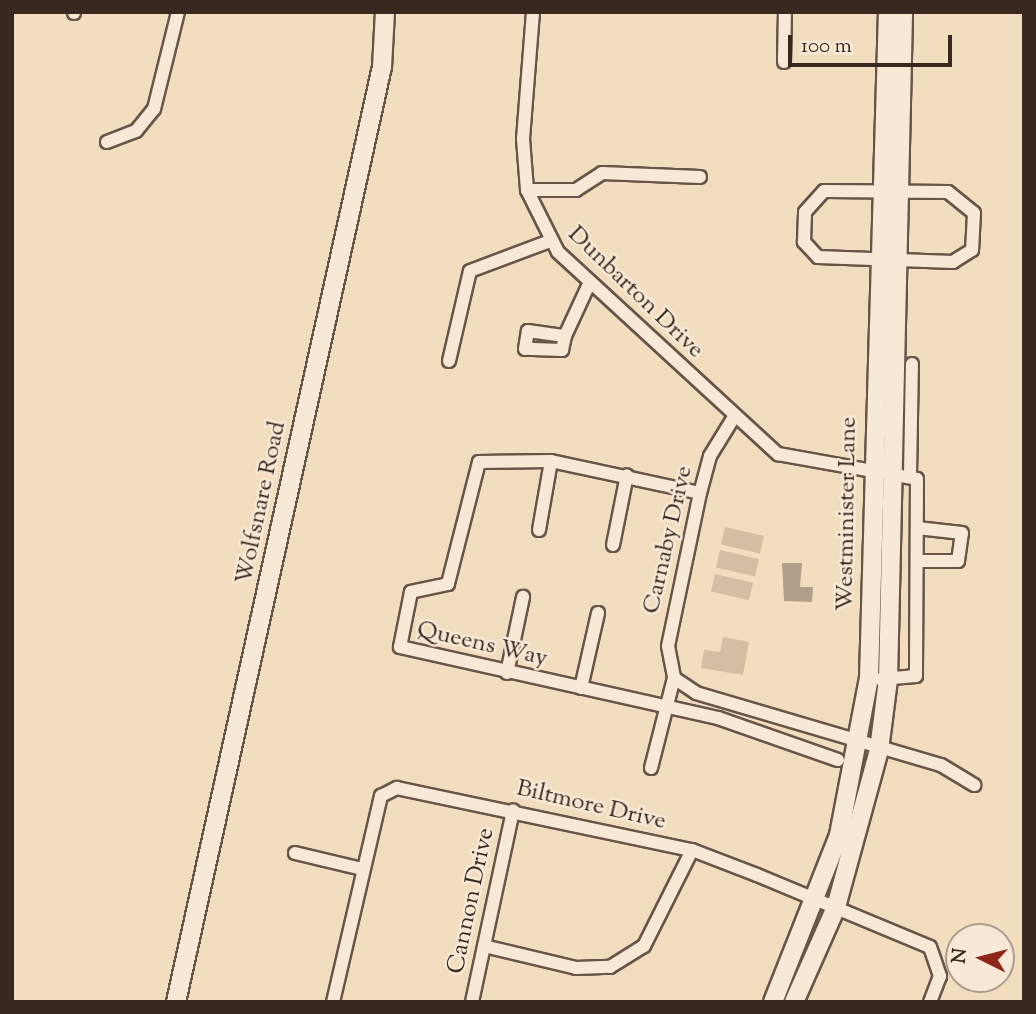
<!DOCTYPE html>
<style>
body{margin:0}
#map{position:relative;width:1036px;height:1014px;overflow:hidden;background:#f3ddbf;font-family:"Sorts Mill Goudy",serif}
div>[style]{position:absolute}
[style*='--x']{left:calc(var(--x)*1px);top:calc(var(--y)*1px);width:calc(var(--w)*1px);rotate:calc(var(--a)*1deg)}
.green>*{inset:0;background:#d3bea4;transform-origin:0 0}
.water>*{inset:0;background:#b39f89}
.roads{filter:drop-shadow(2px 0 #675548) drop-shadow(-2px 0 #675548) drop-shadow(0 2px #675548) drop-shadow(0 -2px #675548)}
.street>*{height:12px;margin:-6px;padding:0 6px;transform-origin:6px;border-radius:6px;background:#f7e9d5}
.secondary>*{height:18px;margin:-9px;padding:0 9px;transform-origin:9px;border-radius:9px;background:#f7e9d5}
span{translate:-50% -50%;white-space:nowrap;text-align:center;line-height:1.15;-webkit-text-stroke:5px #f7e9d5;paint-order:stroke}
.street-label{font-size:24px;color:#382820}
.frame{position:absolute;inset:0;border:14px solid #382820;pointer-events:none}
.north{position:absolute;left:945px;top:923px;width:70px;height:70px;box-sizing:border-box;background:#f7e9d5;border:2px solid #ab9c8d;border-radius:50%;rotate:276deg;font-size:19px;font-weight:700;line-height:28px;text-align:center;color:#382820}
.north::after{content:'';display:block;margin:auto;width:24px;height:32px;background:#8f2418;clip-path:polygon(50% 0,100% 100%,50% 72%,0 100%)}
.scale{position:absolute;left:788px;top:35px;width:164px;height:32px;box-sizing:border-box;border:4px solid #382820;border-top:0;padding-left:9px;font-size:21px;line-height:24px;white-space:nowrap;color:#382820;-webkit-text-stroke:5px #f7e9d5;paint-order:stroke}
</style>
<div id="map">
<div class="green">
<div style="left:725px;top:527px;width:40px;height:18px;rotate:13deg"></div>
<div style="left:720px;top:550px;width:40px;height:18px;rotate:13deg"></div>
<div style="left:715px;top:574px;width:39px;height:18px;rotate:13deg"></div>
<div style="clip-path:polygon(723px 637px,749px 642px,743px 675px,701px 668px,704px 650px,720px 652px)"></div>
</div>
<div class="water">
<div style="clip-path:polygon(782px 563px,802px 563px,800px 587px,813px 587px,812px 602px,784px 601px)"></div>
</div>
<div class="roads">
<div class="street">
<div style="--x:533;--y:12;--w:127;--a:94.5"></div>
<div style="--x:523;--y:139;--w:51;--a:85.5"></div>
<div style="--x:527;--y:190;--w:69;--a:63.4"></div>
<div style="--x:558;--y:252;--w:299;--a:42.6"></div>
<div style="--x:778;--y:454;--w:141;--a:10.2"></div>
<div style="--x:917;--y:479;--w:197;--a:90.3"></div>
<div style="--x:916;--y:676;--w:36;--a:175"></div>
<div style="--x:74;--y:13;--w:1;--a:-90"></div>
<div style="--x:784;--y:62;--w:50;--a:-88.9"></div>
<div style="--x:107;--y:142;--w:31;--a:-21"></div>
<div style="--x:136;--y:131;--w:28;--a:-51"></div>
<div style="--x:154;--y:109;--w:100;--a:-76.1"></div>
<div style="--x:527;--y:190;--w:49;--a:0"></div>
<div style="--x:576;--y:190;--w:31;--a:-33"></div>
<div style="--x:602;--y:173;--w:98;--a:2.3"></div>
<div style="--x:824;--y:191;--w:124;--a:0.5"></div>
<div style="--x:948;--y:192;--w:33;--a:39"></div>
<div style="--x:974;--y:213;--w:37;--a:93"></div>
<div style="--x:972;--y:250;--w:22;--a:148"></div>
<div style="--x:953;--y:262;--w:135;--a:-177.9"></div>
<div style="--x:818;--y:257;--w:21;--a:-133"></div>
<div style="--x:804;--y:242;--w:30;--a:-88"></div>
<div style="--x:805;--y:212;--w:28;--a:-48"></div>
<div style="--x:528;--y:331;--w:37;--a:8"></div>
<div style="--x:565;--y:336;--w:14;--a:102"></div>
<div style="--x:562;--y:350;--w:37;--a:-178"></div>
<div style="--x:525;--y:349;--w:18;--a:-81"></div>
<div style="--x:565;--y:336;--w:57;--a:-65.2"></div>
<div style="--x:449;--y:361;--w:92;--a:-76.9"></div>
<div style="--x:470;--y:271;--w:85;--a:-20.6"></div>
<div style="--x:734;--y:417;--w:46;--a:121.6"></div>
<div style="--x:710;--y:456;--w:38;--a:105"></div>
<div style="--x:700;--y:493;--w:156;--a:101.8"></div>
<div style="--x:668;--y:646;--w:33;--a:79"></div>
<div style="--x:674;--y:678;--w:27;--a:34"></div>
<div style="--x:696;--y:693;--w:255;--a:16.4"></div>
<div style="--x:941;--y:765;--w:39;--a:31"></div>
<div style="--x:910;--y:475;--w:111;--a:-89"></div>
<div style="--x:700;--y:493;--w:152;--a:-167.9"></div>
<div style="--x:551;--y:461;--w:72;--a:179.2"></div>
<div style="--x:479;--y:462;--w:126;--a:104.3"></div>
<div style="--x:448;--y:584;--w:38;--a:168"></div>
<div style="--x:411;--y:592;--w:56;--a:101.3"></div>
<div style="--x:400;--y:647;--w:326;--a:12.6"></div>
<div style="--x:718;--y:718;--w:127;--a:19.3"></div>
<div style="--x:539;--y:530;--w:70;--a:-80.1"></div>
<div style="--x:613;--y:545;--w:71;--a:-78.7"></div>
<div style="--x:917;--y:561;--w:41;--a:0"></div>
<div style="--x:958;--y:561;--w:28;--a:-82"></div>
<div style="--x:962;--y:533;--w:45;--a:-173.7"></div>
<div style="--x:507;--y:673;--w:78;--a:-78.1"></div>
<div style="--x:581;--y:688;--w:77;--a:-77.2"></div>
<div style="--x:651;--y:768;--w:93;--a:-75.7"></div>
<div style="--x:295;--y:853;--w:69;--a:13.4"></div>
<div style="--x:484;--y:946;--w:95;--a:13.4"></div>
<div style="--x:576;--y:968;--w:34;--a:-2"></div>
<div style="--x:610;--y:967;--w:40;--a:-32"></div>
<div style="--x:644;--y:946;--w:107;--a:-63.4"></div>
<div style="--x:333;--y:1002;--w:212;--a:-76.9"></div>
<div style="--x:381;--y:796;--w:18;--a:-27"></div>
<div style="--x:397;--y:788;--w:301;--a:11.9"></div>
<div style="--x:692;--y:850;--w:70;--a:21"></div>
<div style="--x:757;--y:875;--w:187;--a:22.6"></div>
<div style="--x:930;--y:947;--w:31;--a:71"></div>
<div style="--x:940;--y:976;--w:28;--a:111"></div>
<div style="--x:472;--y:1002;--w:196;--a:-77.9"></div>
</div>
<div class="secondary">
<div style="--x:176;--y:1002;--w:957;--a:-77.58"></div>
<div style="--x:382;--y:67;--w:55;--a:-86.9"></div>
<div style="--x:773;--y:1002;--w:180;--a:-68.4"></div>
<div style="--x:839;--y:835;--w:160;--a:-79.2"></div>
<div style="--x:869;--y:678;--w:666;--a:-88.37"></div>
<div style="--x:794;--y:1002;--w:104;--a:-66.1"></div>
<div style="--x:836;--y:907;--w:163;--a:-74.7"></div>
<div style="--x:879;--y:750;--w:71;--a:-82.7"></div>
<div style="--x:888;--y:680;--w:668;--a:-88.71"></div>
</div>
</div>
<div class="street-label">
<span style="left:635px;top:293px;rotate:44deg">Dunbarton Drive</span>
<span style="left:262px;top:503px;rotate:-78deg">Wolfsnare Road</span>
<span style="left:848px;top:514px;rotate:-89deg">Westminister Lane</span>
<span style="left:669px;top:540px;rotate:-77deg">Carnaby Drive</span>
<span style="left:482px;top:645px;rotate:13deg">Queens Way</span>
<span style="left:591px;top:806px;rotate:13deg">Biltmore Drive</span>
<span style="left:472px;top:901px;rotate:-78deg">Cannon Drive</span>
</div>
<div class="frame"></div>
<div class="north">N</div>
<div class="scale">100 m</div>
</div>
